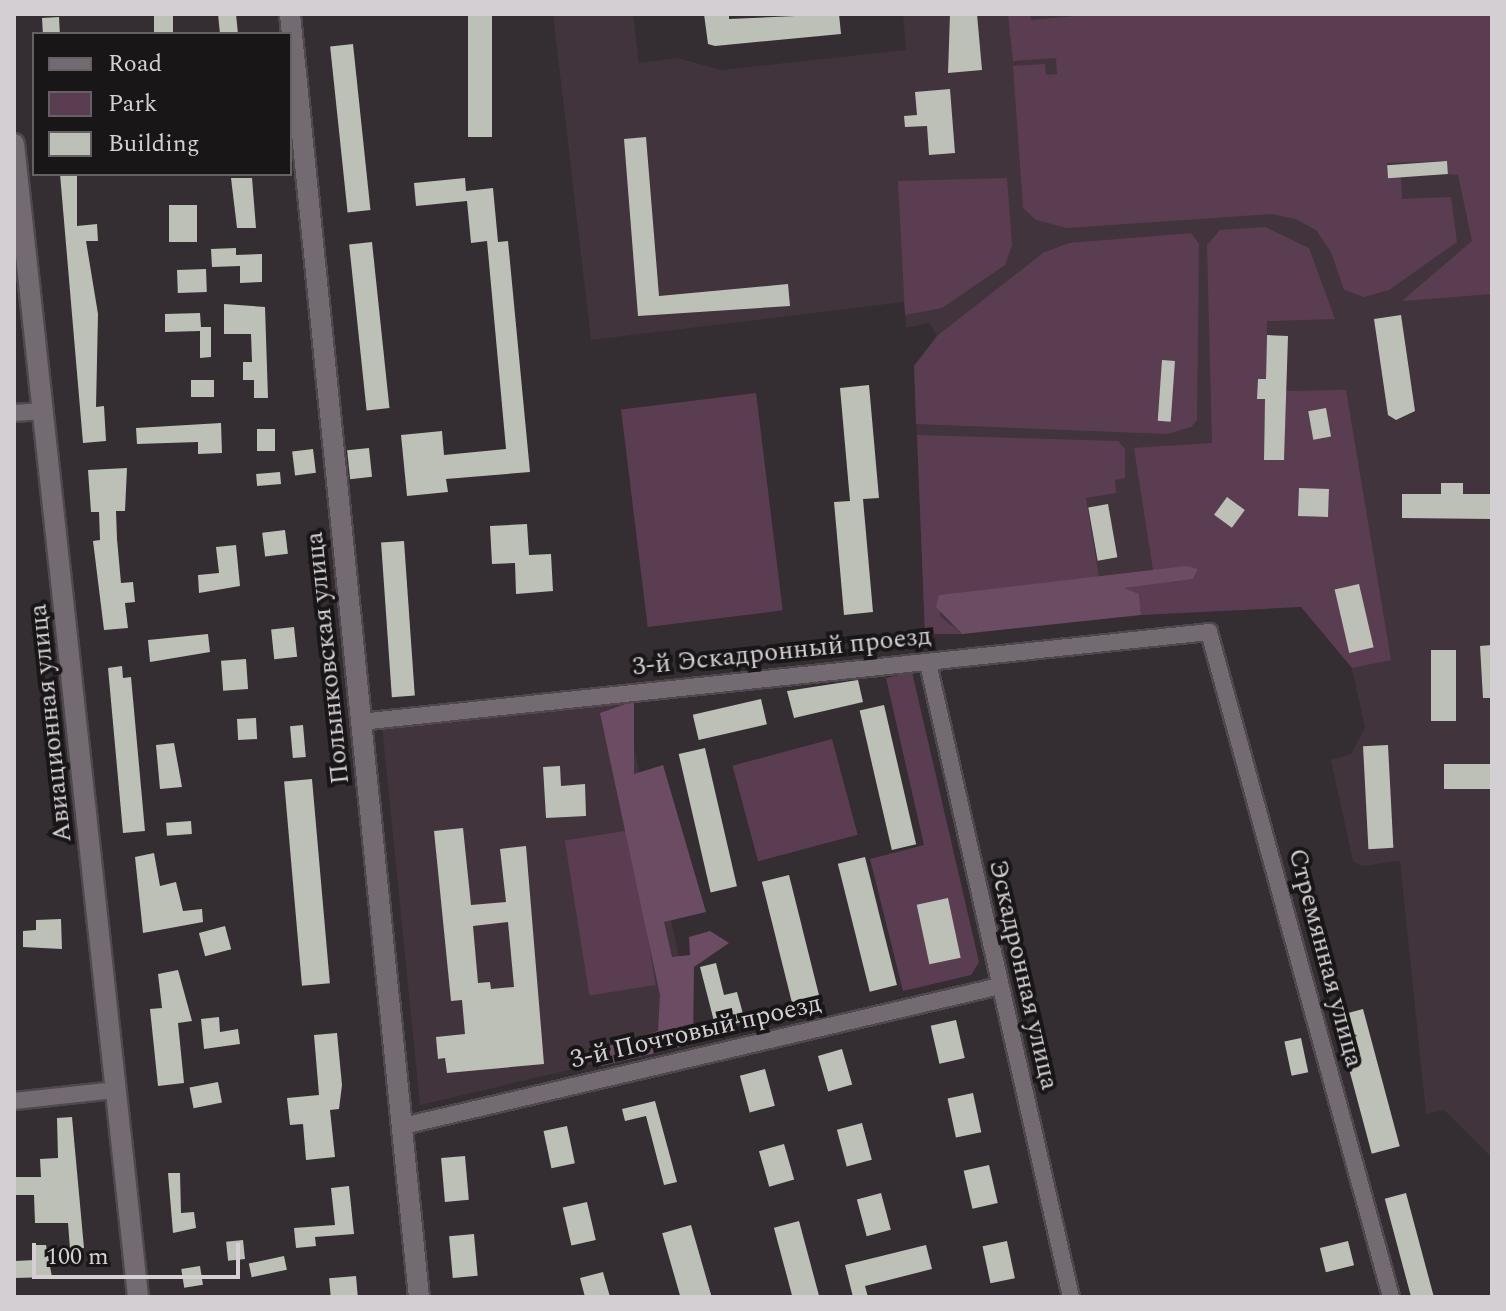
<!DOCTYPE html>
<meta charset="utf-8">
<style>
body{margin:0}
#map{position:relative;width:1506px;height:1311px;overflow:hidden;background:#342d31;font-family:Spectral,serif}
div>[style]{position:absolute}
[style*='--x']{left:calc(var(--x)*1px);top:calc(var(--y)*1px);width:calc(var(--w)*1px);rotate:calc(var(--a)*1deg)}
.built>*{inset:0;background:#41343d}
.green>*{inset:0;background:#5b3d52;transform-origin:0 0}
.forest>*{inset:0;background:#6c4c63}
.building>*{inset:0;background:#bdc0b7;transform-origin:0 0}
.roads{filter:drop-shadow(2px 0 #4f494d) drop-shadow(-2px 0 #4f494d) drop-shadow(0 2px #4f494d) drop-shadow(0 -2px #4f494d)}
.minor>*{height:16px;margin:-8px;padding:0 8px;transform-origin:8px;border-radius:8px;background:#736b71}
.tertiary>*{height:20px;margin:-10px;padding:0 10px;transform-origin:10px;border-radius:10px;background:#736b71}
.secondary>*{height:20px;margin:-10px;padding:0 10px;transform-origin:10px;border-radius:10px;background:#736b71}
span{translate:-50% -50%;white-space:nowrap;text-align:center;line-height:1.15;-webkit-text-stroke:8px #191618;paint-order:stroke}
.street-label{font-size:26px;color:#d4cfd3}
.frame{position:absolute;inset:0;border:16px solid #d4cfd3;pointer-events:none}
.legend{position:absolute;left:32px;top:32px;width:260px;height:144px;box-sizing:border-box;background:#191618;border:2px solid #646063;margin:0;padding:10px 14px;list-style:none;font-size:24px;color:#d4cfd3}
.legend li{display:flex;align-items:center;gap:16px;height:40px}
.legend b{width:40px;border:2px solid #646063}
.scale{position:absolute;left:32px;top:1243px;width:208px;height:36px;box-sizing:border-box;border:4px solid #d4cfd3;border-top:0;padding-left:10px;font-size:24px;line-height:28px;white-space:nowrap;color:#d4cfd3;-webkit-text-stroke:6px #191618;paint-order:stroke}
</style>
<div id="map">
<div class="built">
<div style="clip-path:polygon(553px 14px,633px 14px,639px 63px,678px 58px,721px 70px,906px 50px,903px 14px,1492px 14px,1492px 1158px,1444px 1110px,1426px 1114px,1400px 861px,1362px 866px,1353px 861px,1331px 760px,1351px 754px,1365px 728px,1351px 664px,1301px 607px,1205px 608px,925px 634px,914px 366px,939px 339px,929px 323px,906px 328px,904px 302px,591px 340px)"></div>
<div style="clip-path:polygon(623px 697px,697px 1040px,420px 1105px,382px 726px)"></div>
</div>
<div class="green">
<div style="clip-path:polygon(1008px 14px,1030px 14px,1031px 20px,1096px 14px,1492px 14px,1492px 294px,1402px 301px,1472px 241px,1458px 175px,1448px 174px,1447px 161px,1387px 163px,1388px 176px,1401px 176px,1402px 199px,1451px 197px,1457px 242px,1389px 290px,1364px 297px,1344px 290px,1331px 252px,1316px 230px,1295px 219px,1272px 214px,1067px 228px,1036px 220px,1023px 208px,1013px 66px,1045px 64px,1046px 75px,1057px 74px,1056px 58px,1013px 61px)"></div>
<div style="clip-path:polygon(1007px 178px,1012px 245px,1005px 265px,942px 308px,905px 315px,898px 181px)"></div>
<div style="clip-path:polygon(evenodd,1265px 227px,1309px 248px,1335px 319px,1267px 321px,1266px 379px,1258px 379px,1257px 398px,1265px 399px,1264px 459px,1284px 460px,1286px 391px,1346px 390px,1391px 660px,1352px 668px,1301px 607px,1141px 615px,1139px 594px,1122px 588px,1193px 579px,1198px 569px,1153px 570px,1134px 448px,1212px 443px,1207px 245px,1220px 230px,1265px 227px,1299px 489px,1329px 489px,1328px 517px,1299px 516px,1299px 489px)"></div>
<div style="clip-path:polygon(1191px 233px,1199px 244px,1197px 420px,1191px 427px,1167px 434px,916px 424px,914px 366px,937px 336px,1043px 253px,1069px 243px)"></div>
<div style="left:756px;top:393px;width:219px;height:136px;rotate:83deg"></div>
<div style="clip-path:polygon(917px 435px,1118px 441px,1125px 449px,1125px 478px,1115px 480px,1116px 493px,1086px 498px,1099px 577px,939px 595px,940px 616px,962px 634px,925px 634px)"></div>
<div style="clip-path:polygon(912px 672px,979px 962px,971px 975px,903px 991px,870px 859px,924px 845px,886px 678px)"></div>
<div style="left:832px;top:739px;width:99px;height:103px;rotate:75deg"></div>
<div style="left:631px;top:830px;width:157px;height:67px;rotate:81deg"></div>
</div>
<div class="forest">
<div style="clip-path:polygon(1186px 566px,1198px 569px,1193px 579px,1124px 588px,1139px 594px,1141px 615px,962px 634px,936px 607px,939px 595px)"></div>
<div style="clip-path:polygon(634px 701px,634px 774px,663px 765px,706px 912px,664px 922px,672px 957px,690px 955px,689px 937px,710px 931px,729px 943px,694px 967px,693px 1044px,602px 1066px,584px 1053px,658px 1031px,660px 995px,600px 713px)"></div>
</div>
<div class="building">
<div style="left:154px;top:14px;width:19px;height:18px"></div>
<div style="clip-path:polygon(218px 14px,236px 14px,238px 34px,220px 34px)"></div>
<div style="left:468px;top:14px;width:24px;height:123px"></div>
<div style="clip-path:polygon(704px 14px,729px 14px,729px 19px,839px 14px,841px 34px,715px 46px,708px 44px)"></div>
<div style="clip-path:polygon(950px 14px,977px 14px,982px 70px,948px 73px)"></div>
<div style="left:59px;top:17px;width:17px;height:17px;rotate:87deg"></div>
<div style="left:353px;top:44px;width:167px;height:23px;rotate:84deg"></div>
<div style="clip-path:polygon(950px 89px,955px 153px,929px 155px,927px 126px,905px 127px,904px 116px,917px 115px,915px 92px)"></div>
<div style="clip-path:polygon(646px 137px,659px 296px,788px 284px,790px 306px,638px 316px,624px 139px)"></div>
<div style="left:1447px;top:161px;width:13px;height:60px;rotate:86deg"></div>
<div style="clip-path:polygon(60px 174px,77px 174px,77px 226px,97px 224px,98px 241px,86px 241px,98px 314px,96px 407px,104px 406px,106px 441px,83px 443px)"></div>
<div style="clip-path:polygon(231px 178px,252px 178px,256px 228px,237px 228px)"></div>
<div style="clip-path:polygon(465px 178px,466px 191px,493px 188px,498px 242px,508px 241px,530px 472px,446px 479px,448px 492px,407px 496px,401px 435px,442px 431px,444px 455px,506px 449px,487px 241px,471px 243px,467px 201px,416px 206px,414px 183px)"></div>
<div style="left:169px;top:205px;width:28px;height:37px"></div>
<div style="left:372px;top:242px;width:167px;height:23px;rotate:84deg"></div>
<div style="clip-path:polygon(236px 248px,236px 255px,262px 254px,262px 282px,240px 283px,240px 266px,212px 267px,211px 249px)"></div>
<div style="left:206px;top:269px;width:23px;height:29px;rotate:88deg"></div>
<div style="clip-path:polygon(224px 304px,265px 307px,268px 398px,254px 398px,254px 380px,243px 380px,243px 362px,252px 362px,251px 334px,224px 334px)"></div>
<div style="clip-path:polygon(200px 313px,201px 327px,211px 327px,211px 357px,200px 358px,200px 331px,165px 332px,165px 314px)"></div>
<div style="clip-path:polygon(1401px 315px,1415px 411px,1396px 420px,1388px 415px,1374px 319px)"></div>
<div style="clip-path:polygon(1267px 335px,1288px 336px,1284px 460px,1264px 460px,1265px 399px,1257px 399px,1258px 379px,1266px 379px)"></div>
<div style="left:1162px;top:360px;width:13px;height:61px;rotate:4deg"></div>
<div style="left:191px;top:380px;width:23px;height:17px"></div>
<div style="clip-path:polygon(869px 385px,879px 498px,863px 499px,873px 612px,844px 615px,834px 502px,850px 501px,840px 388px)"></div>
<div style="left:1326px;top:408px;width:29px;height:18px;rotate:80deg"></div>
<div style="clip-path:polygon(221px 423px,222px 453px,198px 454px,198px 442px,137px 444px,136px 428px)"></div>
<div style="left:257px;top:429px;width:18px;height:22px"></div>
<div style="left:369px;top:448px;width:29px;height:22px;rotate:84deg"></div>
<div style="left:313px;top:449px;width:24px;height:21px;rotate:83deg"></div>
<div style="clip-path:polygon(127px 468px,125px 511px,116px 511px,117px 539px,121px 583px,133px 582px,135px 602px,125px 603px,128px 628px,104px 630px,93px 541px,100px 540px,99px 512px,91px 512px,88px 470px)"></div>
<div style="left:280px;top:472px;width:12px;height:24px;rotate:85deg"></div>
<div style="clip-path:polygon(1441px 483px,1463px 483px,1463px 494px,1492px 494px,1492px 519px,1402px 518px,1402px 494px,1441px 494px)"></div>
<div style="left:1299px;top:488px;width:30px;height:28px;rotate:2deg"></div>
<div style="left:1227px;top:497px;width:22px;height:22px;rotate:36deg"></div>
<div style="left:1108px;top:504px;width:54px;height:20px;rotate:80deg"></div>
<div style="clip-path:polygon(527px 524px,529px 555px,551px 554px,553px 591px,516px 594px,515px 563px,492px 564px,490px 526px)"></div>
<div style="left:285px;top:530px;width:24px;height:23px;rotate:83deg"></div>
<div style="left:404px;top:541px;width:155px;height:23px;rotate:86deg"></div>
<div style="clip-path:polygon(236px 545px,240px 586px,199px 593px,198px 575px,219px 573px,216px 547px)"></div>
<div style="left:1359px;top:584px;width:65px;height:25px;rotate:77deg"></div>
<div style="left:294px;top:627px;width:30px;height:23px;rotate:84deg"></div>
<div style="clip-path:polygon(208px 634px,210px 652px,150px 662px,148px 640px)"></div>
<div style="clip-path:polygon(1492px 645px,1492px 698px,1483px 698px,1480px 646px)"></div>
<div style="left:1431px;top:650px;width:25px;height:71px"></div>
<div style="left:246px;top:659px;width:30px;height:25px;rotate:86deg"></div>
<div style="clip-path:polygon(122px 666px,123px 678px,131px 677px,145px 831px,123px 833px,108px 668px)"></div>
<div style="clip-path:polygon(858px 680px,863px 702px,794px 718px,787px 691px)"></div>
<div style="left:761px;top:699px;width:26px;height:70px;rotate:77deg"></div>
<div style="left:884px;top:705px;width:143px;height:25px;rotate:77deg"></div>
<div style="left:256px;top:718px;width:21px;height:19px;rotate:87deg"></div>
<div style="left:303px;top:725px;width:32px;height:13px;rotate:85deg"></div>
<div style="clip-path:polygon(174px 743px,182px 787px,160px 789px,156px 745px)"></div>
<div style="left:1388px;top:745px;width:103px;height:25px;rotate:87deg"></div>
<div style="left:705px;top:748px;width:142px;height:27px;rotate:77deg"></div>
<div style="left:1492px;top:764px;width:25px;height:48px;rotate:90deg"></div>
<div style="clip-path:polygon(560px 766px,561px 786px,585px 784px,586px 816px,546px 818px,543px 767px)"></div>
<div style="left:312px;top:779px;width:205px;height:28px;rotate:85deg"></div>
<div style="left:191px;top:821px;width:13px;height:25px;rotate:86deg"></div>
<div style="clip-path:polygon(evenodd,463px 828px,471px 905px,506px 902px,500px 849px,526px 846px,544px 1064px,447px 1073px,445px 1058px,438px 1059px,436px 1037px,465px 1034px,462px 1000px,451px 1001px,434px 831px,463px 828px,508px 922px,514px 987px,491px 989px,490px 982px,478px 983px,473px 926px,508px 922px)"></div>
<div style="clip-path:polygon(154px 853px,160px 886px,176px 882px,183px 911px,202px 909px,203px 922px,143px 933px,135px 857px)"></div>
<div style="left:865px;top:857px;width:132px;height:28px;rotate:76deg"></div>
<div style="left:789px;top:875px;width:132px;height:28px;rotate:76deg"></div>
<div style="left:948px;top:898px;width:61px;height:32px;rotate:78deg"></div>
<div style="clip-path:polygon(61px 919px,62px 949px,23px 947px,23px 931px,36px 930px,36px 920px)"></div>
<div style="left:225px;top:926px;width:24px;height:27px;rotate:75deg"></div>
<div style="clip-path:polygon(716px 963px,724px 995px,737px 992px,745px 1021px,716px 1029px,700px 967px)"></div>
<div style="clip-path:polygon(178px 970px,192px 1021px,178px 1023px,184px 1083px,158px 1086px,150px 1009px,162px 1008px,158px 974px)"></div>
<div style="left:1363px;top:1009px;width:142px;height:29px;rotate:75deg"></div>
<div style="clip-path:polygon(219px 1017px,220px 1032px,238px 1029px,240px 1044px,204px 1049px,201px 1019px)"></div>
<div style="left:956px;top:1020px;width:39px;height:26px;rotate:77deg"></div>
<div style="clip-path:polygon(337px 1033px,342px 1085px,339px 1109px,330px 1110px,335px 1157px,306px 1160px,303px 1124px,290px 1125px,287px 1098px,319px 1095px,314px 1035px)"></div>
<div style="left:1301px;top:1038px;width:35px;height:17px;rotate:78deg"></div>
<div style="left:842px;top:1049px;width:37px;height:25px;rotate:74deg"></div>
<div style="left:765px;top:1069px;width:38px;height:26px;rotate:75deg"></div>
<div style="left:218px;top:1082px;width:21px;height:29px;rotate:79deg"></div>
<div style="left:973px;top:1093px;width:40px;height:26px;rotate:78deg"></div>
<div style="clip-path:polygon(655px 1101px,677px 1182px,664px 1185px,646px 1116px,625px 1121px,622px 1109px)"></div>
<div style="clip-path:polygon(72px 1117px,84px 1248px,70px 1249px,68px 1223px,35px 1223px,34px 1195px,15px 1195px,15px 1177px,41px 1177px,40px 1159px,58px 1158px,57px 1118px)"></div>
<div style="left:862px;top:1123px;width:38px;height:26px;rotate:75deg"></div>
<div style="left:567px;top:1126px;width:38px;height:24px;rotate:78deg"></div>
<div style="left:784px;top:1144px;width:37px;height:26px;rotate:74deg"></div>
<div style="left:465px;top:1156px;width:44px;height:24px;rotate:85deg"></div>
<div style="left:989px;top:1165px;width:39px;height:26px;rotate:77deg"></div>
<div style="clip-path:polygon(168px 1173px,180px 1173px,181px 1213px,194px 1212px,196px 1228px,173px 1233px)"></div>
<div style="clip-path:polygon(349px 1186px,354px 1234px,315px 1237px,316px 1246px,296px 1248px,294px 1228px,335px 1225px,331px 1188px)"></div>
<div style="left:881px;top:1193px;width:38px;height:25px;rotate:75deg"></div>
<div style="left:1406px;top:1193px;width:107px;height:22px;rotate:75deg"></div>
<div style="left:587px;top:1202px;width:39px;height:25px;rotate:77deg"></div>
<div style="left:799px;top:1221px;width:79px;height:26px;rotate:75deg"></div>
<div style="left:691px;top:1225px;width:75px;height:30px;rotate:74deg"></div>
<div style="left:474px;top:1234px;width:42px;height:25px;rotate:85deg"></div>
<div style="left:243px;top:1240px;width:19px;height:17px;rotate:84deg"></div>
<div style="left:1007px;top:1241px;width:38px;height:25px;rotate:78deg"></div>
<div style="left:1348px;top:1241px;width:25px;height:29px;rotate:76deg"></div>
<div style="clip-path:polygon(35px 1245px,46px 1245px,52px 1277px,15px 1278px,15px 1261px,35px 1260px)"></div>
<div style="clip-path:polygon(926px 1245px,932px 1269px,865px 1286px,868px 1297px,853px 1297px,845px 1265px)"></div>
<div style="left:284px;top:1256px;width:14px;height:36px;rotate:78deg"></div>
<div style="left:200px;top:1266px;width:19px;height:19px;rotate:81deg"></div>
<div style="clip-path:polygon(603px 1272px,610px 1297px,585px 1297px,580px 1278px)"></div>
<div style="left:356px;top:1276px;width:21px;height:27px;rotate:85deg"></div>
</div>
<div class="roads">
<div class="minor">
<div style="--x:14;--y:413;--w:29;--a:-4"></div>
<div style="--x:928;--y:663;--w:650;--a:77.29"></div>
<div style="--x:360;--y:722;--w:854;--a:-6.05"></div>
<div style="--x:1209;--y:632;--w:689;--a:74.69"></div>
<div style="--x:14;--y:1101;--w:103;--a:-6.2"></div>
<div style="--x:403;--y:1126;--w:613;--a:-13.2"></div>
</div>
<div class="tertiary">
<div style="--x:290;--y:14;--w:1289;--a:84.26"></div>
</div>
<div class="secondary">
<div style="--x:14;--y:144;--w:1160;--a:83.86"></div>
</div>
</div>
<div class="street-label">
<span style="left:782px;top:652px;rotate:-6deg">3-й Эскадронный проезд</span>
<span style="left:328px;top:658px;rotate:-96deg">Полынковская улица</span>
<span style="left:51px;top:723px;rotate:-96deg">Авиационная улица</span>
<span style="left:1325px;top:958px;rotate:75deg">Стремянная улица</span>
<span style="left:1023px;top:975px;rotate:77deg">Эскадронная улица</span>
<span style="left:696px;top:1032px;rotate:-13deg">3-й Почтовый проезд</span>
</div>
<div class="frame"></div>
<ul class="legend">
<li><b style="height:10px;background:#736b71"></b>Road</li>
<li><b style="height:22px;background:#5b3d52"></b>Park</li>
<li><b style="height:22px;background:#bdc0b7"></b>Building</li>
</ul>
<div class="scale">100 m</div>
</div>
